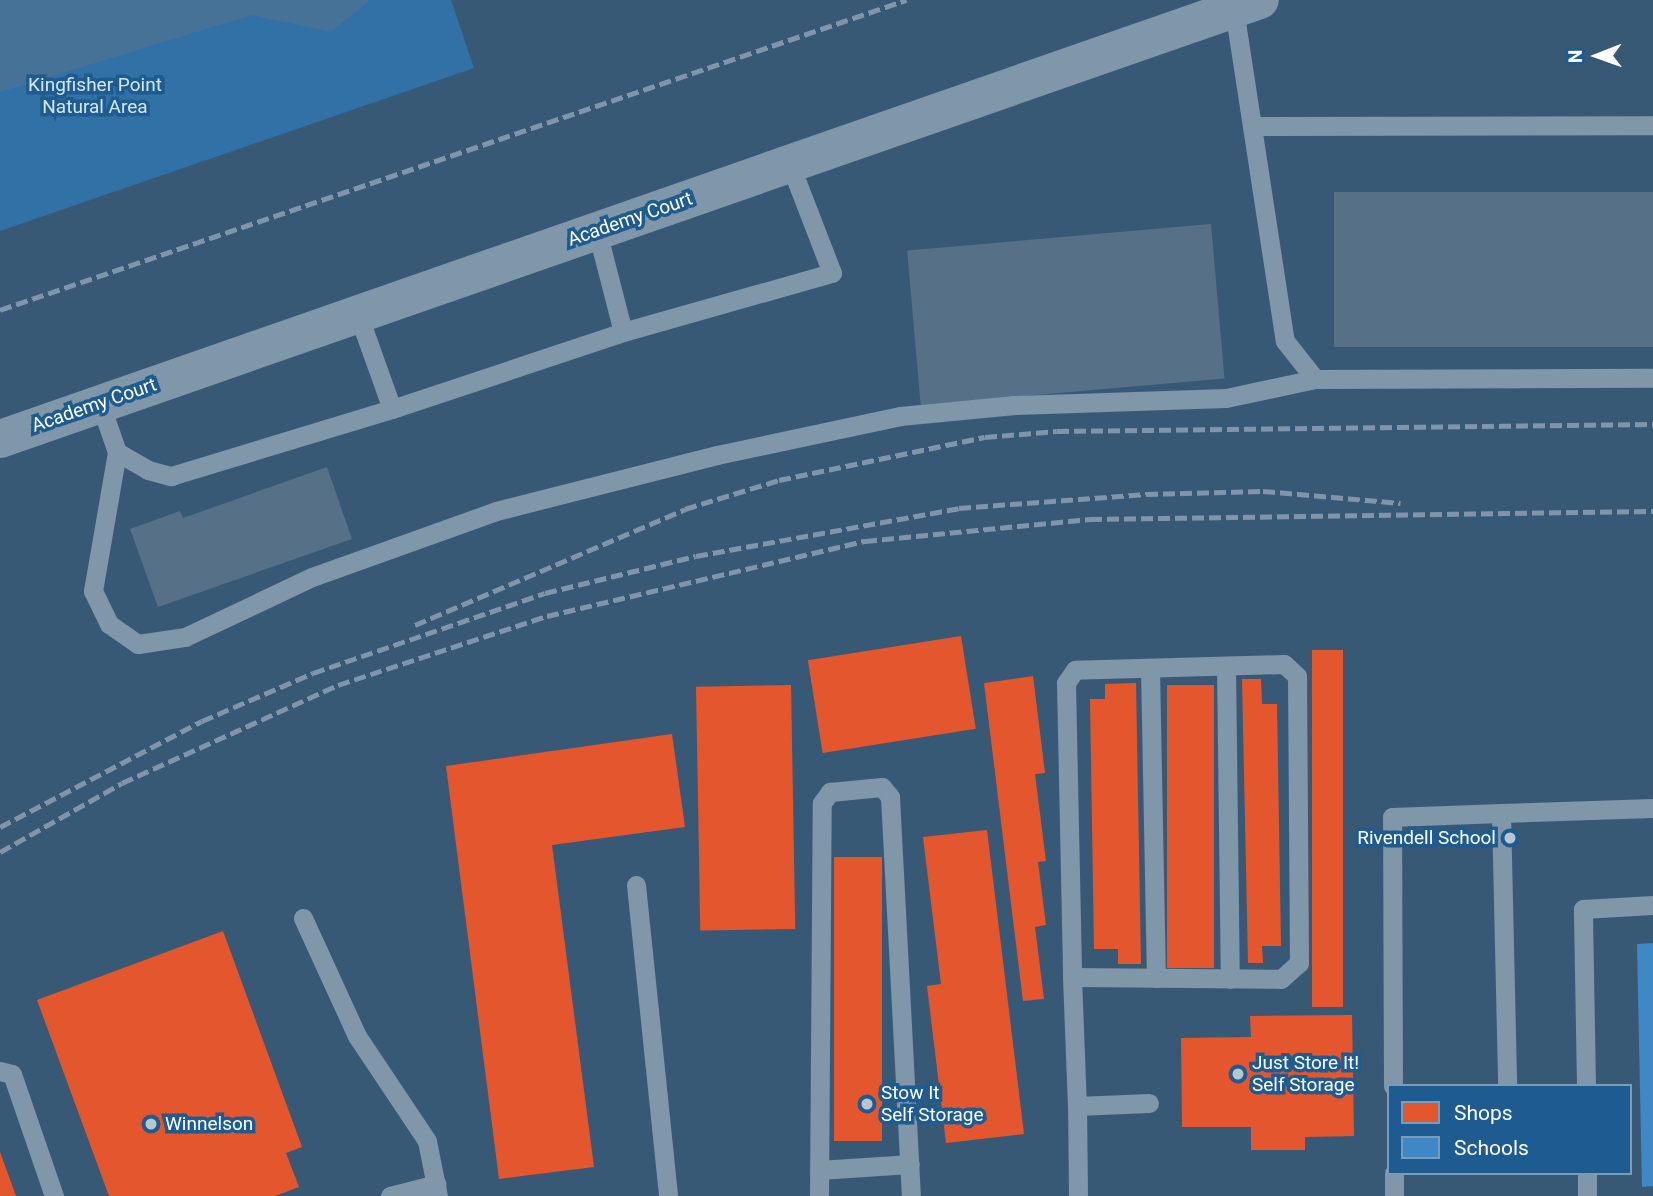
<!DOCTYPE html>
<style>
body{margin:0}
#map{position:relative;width:1653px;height:1196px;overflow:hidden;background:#385976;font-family:Roboto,sans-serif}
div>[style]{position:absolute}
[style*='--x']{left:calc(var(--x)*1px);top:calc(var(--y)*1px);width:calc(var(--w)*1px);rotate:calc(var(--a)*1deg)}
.green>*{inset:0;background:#3271a6}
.water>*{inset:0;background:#477297}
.shops>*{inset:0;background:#e4572e;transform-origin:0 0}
.schools>*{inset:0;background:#3f88c5}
.building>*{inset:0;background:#567087;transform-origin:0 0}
.service>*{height:19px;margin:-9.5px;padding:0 9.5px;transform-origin:9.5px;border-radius:9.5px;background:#8096a9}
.minor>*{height:38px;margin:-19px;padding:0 19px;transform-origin:19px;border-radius:19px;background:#8096a9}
.rail>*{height:5px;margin-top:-2.5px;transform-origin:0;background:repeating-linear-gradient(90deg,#8095a9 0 12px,transparent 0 17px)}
.dots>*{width:19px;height:19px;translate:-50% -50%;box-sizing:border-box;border:4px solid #1d5b91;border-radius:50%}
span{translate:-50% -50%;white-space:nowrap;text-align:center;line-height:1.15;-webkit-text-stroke:7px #1d5b91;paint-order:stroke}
.park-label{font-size:19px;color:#d3e9fa}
.street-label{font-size:19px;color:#fff}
.poi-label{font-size:19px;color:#fff}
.right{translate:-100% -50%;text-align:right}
.left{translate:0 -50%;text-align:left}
.legend{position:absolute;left:1387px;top:1084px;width:245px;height:91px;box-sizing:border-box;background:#1d5b91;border:2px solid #779dbd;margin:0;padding:9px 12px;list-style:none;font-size:21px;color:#fff}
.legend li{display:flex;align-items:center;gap:14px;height:35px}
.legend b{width:35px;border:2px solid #779dbd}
.north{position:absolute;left:1562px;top:21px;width:70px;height:70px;-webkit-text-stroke:5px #1d5b91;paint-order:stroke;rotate:269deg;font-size:19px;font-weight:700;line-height:28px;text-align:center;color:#fff}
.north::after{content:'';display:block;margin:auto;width:24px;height:32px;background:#fff;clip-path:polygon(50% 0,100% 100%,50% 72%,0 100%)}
</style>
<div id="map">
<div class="green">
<div style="clip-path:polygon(0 0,451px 0,474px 68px,0 231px)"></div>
</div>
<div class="water">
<div style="clip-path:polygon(0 0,370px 0,331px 32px,252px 15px,0 92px)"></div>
</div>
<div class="shops">
<div style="left:961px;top:636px;width:94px;height:155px;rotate:81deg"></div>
<div style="left:1312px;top:650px;width:31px;height:357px"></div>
<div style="clip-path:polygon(1033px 676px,1045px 773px,1035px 774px,1046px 861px,1038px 862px,1046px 925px,1035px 927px,1044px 999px,1023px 1001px,984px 683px)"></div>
<div style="clip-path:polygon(1242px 679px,1261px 679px,1262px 704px,1277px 704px,1281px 946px,1262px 946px,1263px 963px,1248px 963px)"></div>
<div style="clip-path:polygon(1136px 683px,1141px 964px,1118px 964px,1118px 949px,1094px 949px,1090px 699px,1105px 699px,1105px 684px)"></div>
<div style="left:791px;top:685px;width:244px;height:95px;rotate:89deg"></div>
<div style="left:1167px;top:685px;width:47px;height:283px"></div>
<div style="clip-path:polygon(672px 734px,685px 827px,552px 845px,594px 1167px,499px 1179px,446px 766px)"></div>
<div style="clip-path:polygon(987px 830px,1024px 1134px,946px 1143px,927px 986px,941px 984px,923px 837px)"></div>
<div style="left:834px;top:857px;width:48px;height:284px"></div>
<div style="clip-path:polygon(223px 931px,302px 1147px,286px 1153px,299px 1187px,275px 1196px,109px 1196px,37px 1000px)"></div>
<div style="clip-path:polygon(1352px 1015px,1354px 1136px,1305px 1137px,1305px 1150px,1251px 1150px,1251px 1127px,1182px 1127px,1181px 1038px,1251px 1037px,1250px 1016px)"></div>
<div style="clip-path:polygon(0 1153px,0 1152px,16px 1196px,0 1196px)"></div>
</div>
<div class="schools">
<div style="clip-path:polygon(1653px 943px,1653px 1186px,1642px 1187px,1637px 944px)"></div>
</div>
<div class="building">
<div style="left:1653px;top:192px;width:155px;height:319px;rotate:90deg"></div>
<div style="left:1211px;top:224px;width:155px;height:305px;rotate:85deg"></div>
<div style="clip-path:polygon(327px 467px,352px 539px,158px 607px,130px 529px,180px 511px,183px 518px)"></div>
</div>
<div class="service">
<div style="--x:1234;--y:9;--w:336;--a:81.3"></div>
<div style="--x:1285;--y:341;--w:48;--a:51.7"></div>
<div style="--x:1315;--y:379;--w:338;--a:-0.2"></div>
<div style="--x:1252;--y:126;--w:401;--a:-0.1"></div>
<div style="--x:597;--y:231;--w:104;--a:75.6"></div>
<div style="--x:623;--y:332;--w:217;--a:-15.8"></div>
<div style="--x:832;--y:273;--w:117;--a:-111.1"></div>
<div style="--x:358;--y:314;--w:101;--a:70.3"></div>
<div style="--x:392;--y:409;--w:243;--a:-18.4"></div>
<div style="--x:100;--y:403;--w:52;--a:70.9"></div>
<div style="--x:117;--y:452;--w:36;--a:30"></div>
<div style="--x:148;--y:470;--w:24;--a:15"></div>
<div style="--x:171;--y:476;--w:231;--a:-16.9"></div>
<div style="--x:117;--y:452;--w:141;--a:99.8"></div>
<div style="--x:93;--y:591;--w:37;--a:64"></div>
<div style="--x:109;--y:624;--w:35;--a:35"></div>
<div style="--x:138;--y:644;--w:48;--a:-8.5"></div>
<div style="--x:185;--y:637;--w:140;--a:-25.3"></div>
<div style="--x:312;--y:577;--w:195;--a:-19.7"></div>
<div style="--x:496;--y:511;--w:228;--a:-14.2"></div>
<div style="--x:717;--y:455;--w:187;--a:-12"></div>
<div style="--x:900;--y:416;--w:115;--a:-5.5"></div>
<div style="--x:1014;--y:405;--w:212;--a:-1.9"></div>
<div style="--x:1226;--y:398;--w:91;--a:-12.1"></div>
<div style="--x:1226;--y:666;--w:313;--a:89.3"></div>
<div style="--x:1150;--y:668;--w:310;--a:88.9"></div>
<div style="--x:1501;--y:813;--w:152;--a:-1.9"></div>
<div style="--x:636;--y:885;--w:313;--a:84.1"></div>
<div style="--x:303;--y:918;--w:130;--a:65.4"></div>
<div style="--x:357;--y:1036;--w:126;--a:56.3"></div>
<div style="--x:427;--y:1141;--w:56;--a:78.7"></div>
<div style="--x:1072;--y:977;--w:209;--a:0.5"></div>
<div style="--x:1281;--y:979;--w:24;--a:-42"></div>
<div style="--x:1299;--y:963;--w:287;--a:-90.4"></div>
<div style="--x:1297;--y:676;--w:18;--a:-137"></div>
<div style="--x:1284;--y:664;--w:209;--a:178.4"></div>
<div style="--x:1075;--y:670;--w:16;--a:125"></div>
<div style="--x:1066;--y:683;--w:294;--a:88.8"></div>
<div style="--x:1072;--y:977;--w:129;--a:87.8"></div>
<div style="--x:0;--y:1071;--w:12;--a:14"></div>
<div style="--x:12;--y:1074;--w:129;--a:71"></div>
<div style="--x:1393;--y:1086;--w:269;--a:-90.2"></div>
<div style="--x:1392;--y:817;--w:109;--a:-2.1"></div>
<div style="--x:1501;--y:813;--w:273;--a:88.7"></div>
<div style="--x:1586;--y:1086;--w:177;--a:-91"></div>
<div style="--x:1583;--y:909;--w:70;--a:-3.3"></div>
<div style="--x:819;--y:1170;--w:91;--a:-3.8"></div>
<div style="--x:1394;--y:1173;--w:23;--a:90"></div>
<div style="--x:1587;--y:1173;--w:23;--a:90"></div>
<div style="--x:390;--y:1196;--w:48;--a:-14.6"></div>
<div style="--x:819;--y:1196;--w:393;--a:-89.6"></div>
<div style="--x:822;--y:803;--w:14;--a:-54"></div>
<div style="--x:830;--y:792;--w:52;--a:-5.5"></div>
<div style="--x:882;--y:787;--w:13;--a:51"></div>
<div style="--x:890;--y:797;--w:400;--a:87"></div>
<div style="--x:1078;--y:1196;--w:90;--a:-90.6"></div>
<div style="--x:1077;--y:1106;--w:72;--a:-2.4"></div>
</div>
<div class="minor">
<div style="--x:0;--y:439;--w:1334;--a:-19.21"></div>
</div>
<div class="rail">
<div style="--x:0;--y:310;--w:958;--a:-18.89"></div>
<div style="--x:415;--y:625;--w:294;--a:-23.2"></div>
<div style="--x:685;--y:509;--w:98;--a:-17.1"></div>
<div style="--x:779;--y:480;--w:210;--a:-11.8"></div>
<div style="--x:985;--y:437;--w:72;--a:-4.8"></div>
<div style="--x:1057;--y:431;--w:596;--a:-0.67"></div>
<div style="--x:0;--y:827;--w:228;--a:-27.7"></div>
<div style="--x:202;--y:721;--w:121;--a:-23.4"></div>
<div style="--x:313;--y:673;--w:245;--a:-19"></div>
<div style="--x:545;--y:593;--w:155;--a:-13.8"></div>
<div style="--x:696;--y:556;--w:267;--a:-10.3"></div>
<div style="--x:959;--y:508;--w:188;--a:-4.3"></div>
<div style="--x:1146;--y:494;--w:117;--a:-1.5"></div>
<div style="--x:1263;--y:491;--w:138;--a:5"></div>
<div style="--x:0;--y:852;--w:140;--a:-29.5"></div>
<div style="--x:122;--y:783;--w:237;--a:-24.4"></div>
<div style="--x:338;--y:685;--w:220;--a:-18.3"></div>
<div style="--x:547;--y:616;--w:327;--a:-13.3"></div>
<div style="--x:865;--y:541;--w:226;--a:-5.6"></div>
<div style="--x:1090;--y:519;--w:563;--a:-0.81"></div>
</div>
<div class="dots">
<div style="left:1510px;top:838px;background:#b9c5cf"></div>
<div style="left:1238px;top:1074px;background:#b9c5cf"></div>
<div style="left:867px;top:1104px;background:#b9c5cf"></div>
<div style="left:151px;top:1124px;background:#b9c5cf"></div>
</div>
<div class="park-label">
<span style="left:95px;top:96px">Kingfisher Point<br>Natural Area</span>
</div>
<div class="street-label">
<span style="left:630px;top:219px;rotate:-19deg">Academy Court</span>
<span style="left:94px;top:405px;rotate:-19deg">Academy Court</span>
</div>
<div class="poi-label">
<span class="right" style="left:1496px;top:838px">Rivendell School</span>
<span class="left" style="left:1252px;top:1074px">Just Store It!<br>Self Storage</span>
<span class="left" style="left:881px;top:1104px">Stow It<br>Self Storage</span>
<span class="left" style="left:165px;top:1124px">Winnelson</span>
</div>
<ul class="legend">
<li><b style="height:19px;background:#e4572e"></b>Shops</li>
<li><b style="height:19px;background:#3f88c5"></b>Schools</li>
</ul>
<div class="north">N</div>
</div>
